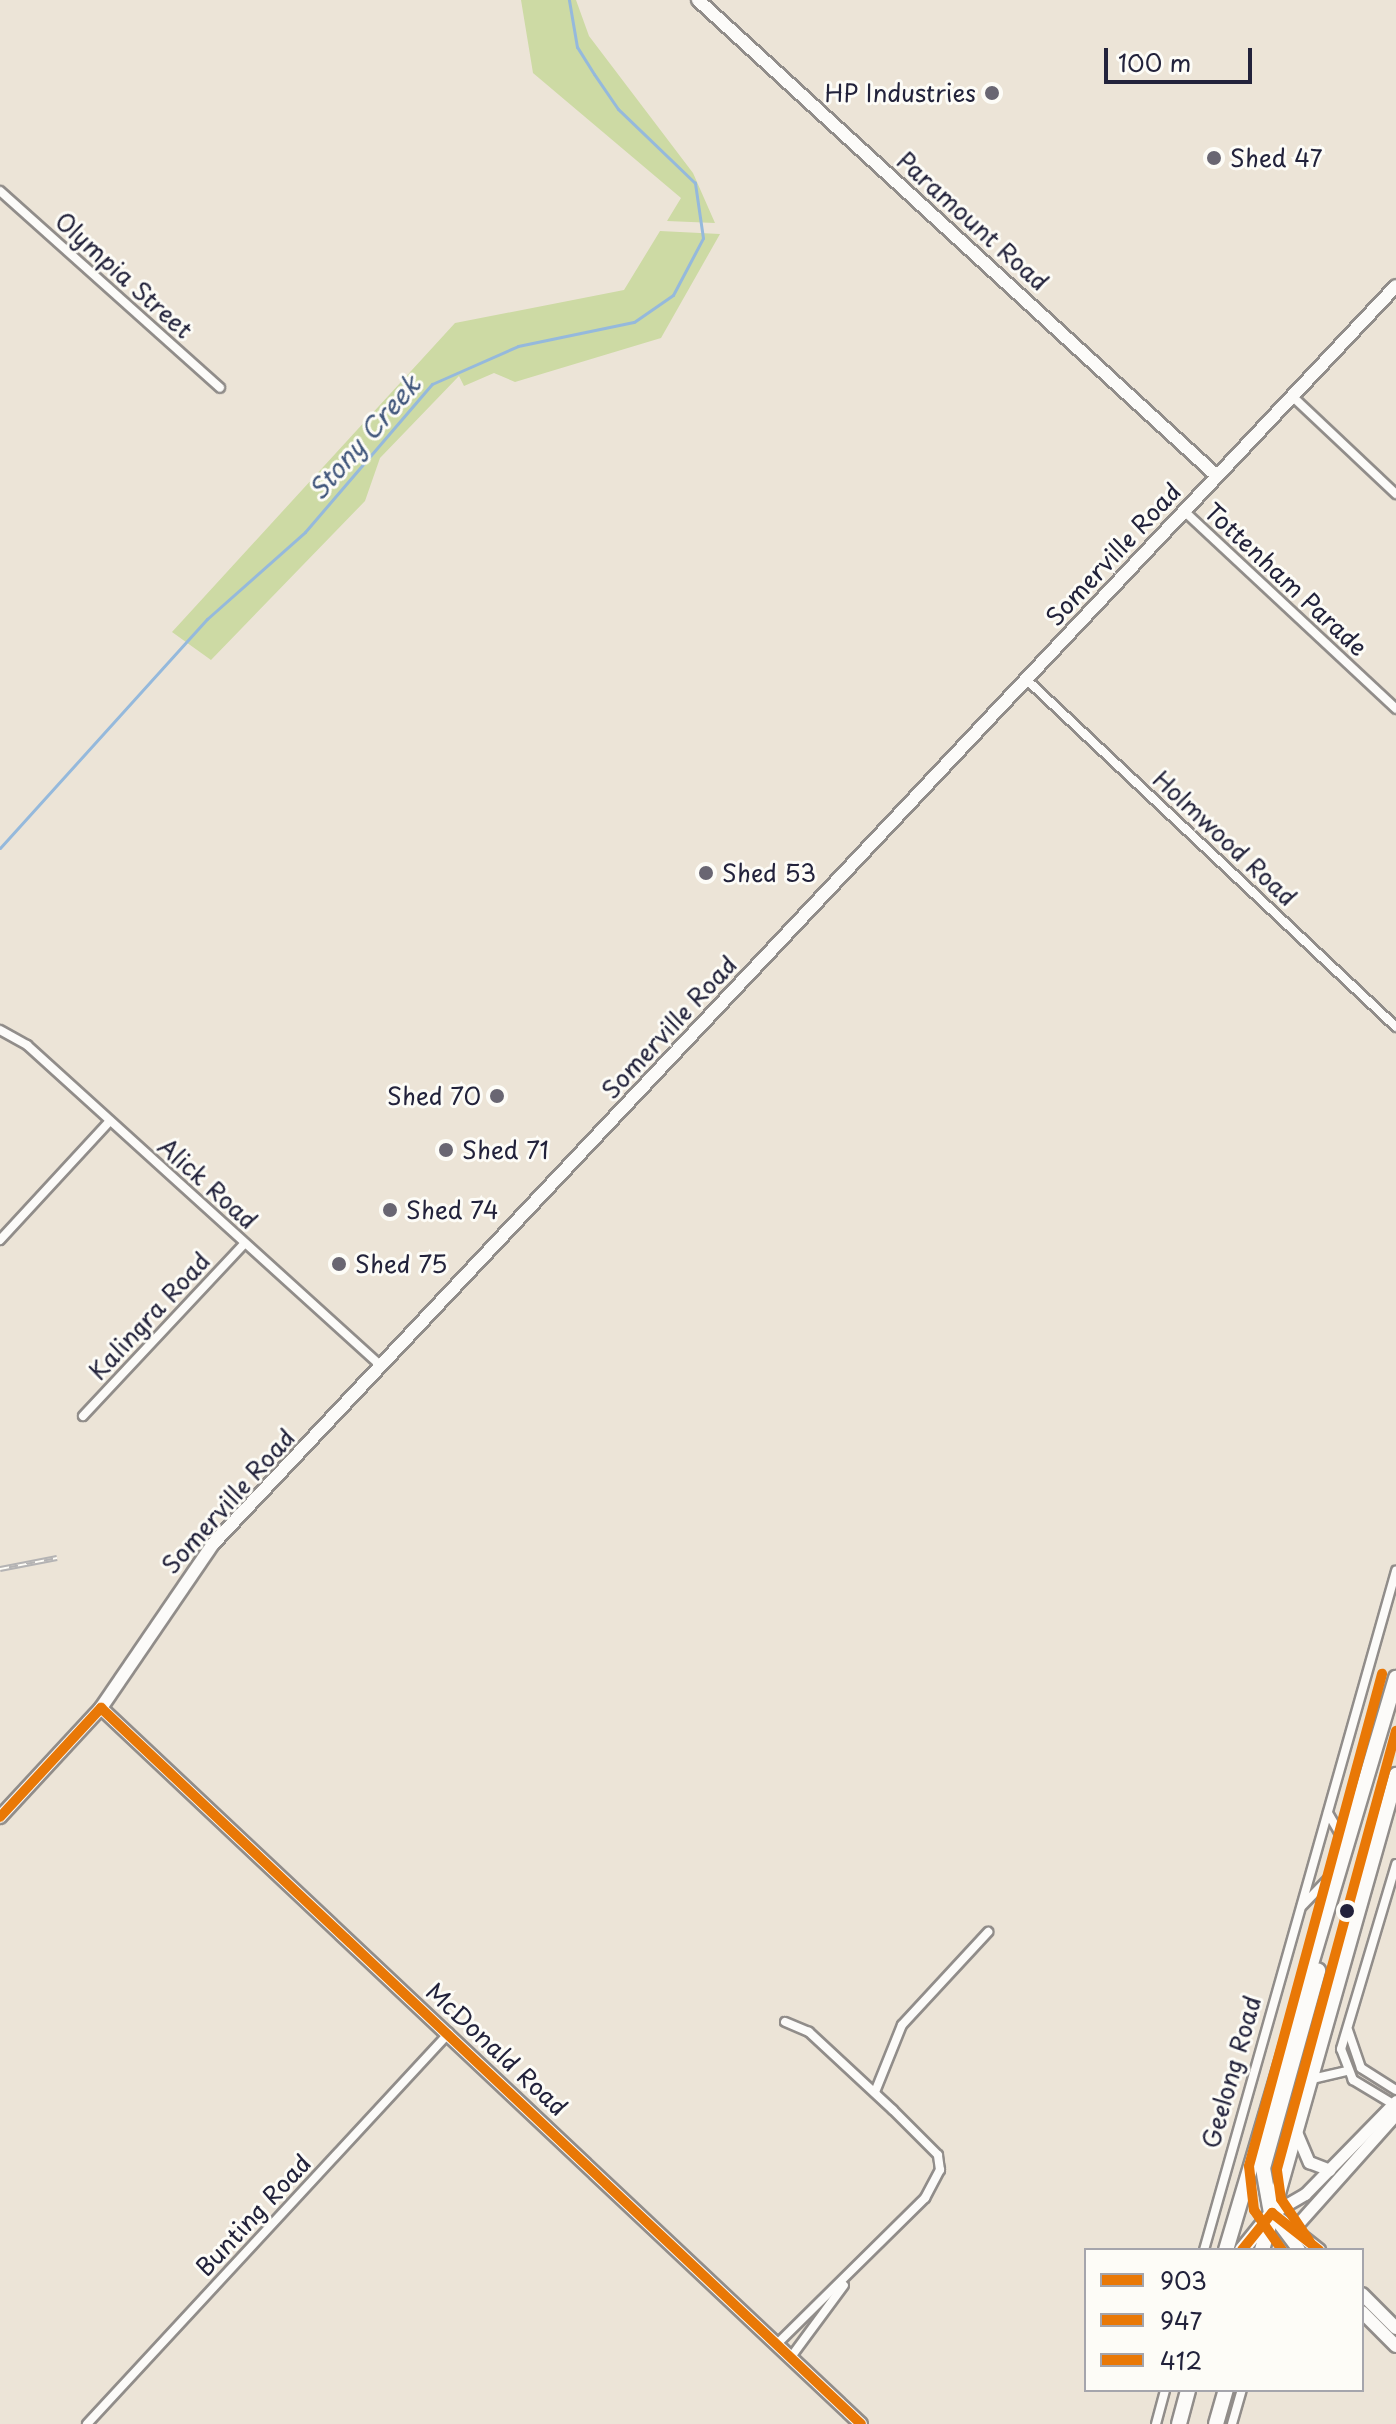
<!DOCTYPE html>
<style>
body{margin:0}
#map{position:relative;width:1396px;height:2424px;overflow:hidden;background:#ece4d7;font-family:"Playpen Sans",sans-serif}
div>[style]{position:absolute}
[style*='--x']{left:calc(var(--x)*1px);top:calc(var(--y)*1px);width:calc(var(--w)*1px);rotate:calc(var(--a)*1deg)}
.green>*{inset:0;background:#cddaa4}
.stream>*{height:3px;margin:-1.5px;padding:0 1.5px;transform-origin:1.5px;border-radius:1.5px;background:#95b9dc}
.roads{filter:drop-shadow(2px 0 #918d8a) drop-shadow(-2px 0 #918d8a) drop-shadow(0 2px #918d8a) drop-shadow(0 -2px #918d8a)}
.minor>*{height:8px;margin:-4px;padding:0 4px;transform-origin:4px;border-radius:4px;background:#fcfbf9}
.secondary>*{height:11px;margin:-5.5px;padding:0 5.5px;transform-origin:5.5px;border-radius:5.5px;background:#fcfbf9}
.primary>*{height:12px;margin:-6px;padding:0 6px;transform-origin:6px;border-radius:6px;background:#fcfbf9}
.trunk>*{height:14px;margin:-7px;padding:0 7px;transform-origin:7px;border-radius:7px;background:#fcfbf9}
.rail>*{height:6px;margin-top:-3px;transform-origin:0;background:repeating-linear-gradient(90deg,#fdfcf7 0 9px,#b4b3b4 0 18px);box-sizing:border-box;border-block:2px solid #b4b3b4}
.bus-1>*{height:10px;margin:-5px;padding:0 5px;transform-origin:5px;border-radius:5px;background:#e97806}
.bus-2>*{height:10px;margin:-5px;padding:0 5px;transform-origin:5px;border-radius:5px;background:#e97806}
.bus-3>*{height:10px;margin:-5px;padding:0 5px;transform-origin:5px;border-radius:5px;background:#e97806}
.dots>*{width:22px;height:22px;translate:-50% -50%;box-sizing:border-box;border:4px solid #fdfcf7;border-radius:50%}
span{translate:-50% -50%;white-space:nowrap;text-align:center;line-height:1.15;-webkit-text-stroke:6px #fdfcf7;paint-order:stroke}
.poi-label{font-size:24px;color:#22223b}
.right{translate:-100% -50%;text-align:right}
.left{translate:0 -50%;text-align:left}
.street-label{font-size:24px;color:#22223b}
.water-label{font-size:26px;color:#41577c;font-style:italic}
.legend{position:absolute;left:1084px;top:2248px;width:280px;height:144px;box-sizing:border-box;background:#fdfcf7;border:2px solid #a5a5ac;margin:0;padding:10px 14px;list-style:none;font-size:24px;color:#22223b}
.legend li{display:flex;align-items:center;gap:16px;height:40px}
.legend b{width:40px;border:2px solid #a5a5ac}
.scale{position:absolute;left:1104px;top:48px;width:148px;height:36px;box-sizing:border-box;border:4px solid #22223b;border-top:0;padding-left:10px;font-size:24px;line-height:28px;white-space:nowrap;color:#22223b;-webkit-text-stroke:6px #fdfcf7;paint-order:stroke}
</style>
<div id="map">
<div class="green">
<div style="clip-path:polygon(521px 0,576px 0,589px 36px,693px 173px,715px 223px,667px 221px,681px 198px,533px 73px)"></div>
<div style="clip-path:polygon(660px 231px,720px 234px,661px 338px,515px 382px,494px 373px,464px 386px,459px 376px,380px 458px,365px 501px,211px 660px,172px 632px,455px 323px,624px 290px)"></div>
</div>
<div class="stream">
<div style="--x:0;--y:848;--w:309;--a:-47.9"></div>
<div style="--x:207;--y:619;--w:131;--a:-41.6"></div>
<div style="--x:305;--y:532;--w:195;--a:-49.4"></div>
<div style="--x:432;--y:384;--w:94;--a:-23.8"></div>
<div style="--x:518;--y:346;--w:118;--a:-11.7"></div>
<div style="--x:634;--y:322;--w:47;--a:-34.7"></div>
<div style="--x:673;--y:295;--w:64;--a:-62.2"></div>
<div style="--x:703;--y:238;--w:56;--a:-98.3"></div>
<div style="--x:695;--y:183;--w:107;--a:-136.1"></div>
<div style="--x:618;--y:109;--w:42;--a:-124.4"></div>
<div style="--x:594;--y:74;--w:32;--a:-122"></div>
<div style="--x:577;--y:47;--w:48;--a:-99.7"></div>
</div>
<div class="roads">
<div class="minor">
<div style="--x:0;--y:191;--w:295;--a:41.8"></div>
<div style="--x:1292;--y:396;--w:143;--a:43.3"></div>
<div style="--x:1184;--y:511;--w:290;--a:43"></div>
<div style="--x:1026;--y:679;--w:508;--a:43.24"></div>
<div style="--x:0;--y:1030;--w:31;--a:29"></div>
<div style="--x:27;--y:1045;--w:478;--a:42.2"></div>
<div style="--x:0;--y:1240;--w:162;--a:-47.3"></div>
<div style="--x:83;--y:1416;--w:236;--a:-46.9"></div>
<div style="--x:1328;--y:1813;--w:38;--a:60"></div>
<div style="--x:1302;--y:1906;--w:46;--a:-45.9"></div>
<div style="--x:1348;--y:2030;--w:40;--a:71.1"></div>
<div style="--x:1361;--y:2068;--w:41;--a:32.2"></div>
<div style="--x:1312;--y:2079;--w:35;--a:-13"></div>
<div style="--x:875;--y:2092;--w:72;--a:-68.1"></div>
<div style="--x:902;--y:2025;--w:127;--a:-47.2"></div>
<div style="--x:1393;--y:2104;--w:47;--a:-149"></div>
<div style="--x:1353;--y:2080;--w:33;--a:-111"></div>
<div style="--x:1341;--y:2049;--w:193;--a:-73.4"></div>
<div style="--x:1204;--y:2250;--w:706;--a:-74.21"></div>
<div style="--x:777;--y:2344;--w:208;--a:-44.6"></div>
<div style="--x:925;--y:2198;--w:32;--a:-62"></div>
<div style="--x:940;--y:2170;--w:15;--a:-98"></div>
<div style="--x:938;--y:2155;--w:64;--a:-135"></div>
<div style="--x:893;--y:2110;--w:115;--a:-137.1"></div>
<div style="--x:809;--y:2032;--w:26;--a:-157"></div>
<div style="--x:791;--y:2357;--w:89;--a:-53.6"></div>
<div style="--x:87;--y:2424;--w:533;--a:-47.21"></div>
<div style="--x:1156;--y:2424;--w:35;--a:-75"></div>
<div style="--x:1232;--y:2424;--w:35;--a:-74"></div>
</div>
<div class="secondary">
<div style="--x:1296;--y:2132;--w:33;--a:67"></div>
<div style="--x:1309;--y:2162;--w:22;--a:21"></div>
<div style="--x:1272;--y:2213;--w:38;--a:-30"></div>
<div style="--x:1305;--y:2194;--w:130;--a:-45.6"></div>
<div style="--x:1295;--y:2227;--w:152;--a:-48.2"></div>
</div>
<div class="primary">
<div style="--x:698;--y:0;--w:704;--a:42.53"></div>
<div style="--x:101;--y:1708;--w:1044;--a:43.29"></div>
<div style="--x:0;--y:1817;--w:149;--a:-47.2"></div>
<div style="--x:101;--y:1708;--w:197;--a:-55.7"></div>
<div style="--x:212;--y:1545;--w:1728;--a:-46.76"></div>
<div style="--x:1272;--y:2213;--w:60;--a:38.2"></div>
<div style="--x:1272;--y:2214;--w:45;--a:53.1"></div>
<div style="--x:1362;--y:2294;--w:48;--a:45"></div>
<div style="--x:1362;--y:2312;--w:48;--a:45"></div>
</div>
<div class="trunk">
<div style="--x:1271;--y:2213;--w:46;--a:-100.1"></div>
<div style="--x:1263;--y:2168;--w:205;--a:-74.4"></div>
<div style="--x:1226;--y:2250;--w:597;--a:-73.45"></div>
<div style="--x:1242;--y:2250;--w:48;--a:-51"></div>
<div style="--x:1262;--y:2250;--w:494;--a:-74.2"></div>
<div style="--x:1179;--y:2424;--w:35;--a:-75"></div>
<div style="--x:1216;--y:2424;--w:35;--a:-74"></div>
</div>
</div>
<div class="rail">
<div style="--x:0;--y:1569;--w:58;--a:-10.9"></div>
</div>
<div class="bus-1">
<div style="--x:101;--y:1708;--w:1044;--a:43.29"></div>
<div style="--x:0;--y:1817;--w:149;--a:-47.2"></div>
<div style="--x:1242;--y:2250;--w:48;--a:-51"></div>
<div style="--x:1272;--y:2213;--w:60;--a:38.2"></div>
</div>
<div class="bus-2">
<div style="--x:1310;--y:2242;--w:52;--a:-124"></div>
<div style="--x:1281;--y:2199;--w:30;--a:-98"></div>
<div style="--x:1277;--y:2169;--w:454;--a:-74.8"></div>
</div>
<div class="bus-3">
<div style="--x:1282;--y:2250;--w:49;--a:-125"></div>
<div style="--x:1254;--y:2210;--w:44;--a:-96.5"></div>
<div style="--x:1249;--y:2166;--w:510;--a:-74.87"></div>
</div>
<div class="dots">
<div style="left:992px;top:93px;background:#696672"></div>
<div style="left:1214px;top:158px;background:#696672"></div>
<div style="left:706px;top:873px;background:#696672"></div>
<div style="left:497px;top:1096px;background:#696672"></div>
<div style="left:446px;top:1150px;background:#696672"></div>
<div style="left:390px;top:1210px;background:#696672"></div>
<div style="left:339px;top:1264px;background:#696672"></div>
<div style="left:1347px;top:1911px;background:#22223b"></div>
</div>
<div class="poi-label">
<span class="right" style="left:976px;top:93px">HP Industries</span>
<span class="left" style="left:1230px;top:158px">Shed 47</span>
<span class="left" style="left:722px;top:873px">Shed 53</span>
<span class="right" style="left:481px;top:1096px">Shed 70</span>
<span class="left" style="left:462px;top:1150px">Shed 71</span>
<span class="left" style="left:406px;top:1210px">Shed 74</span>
<span class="left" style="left:355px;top:1264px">Shed 75</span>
</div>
<div class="street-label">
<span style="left:973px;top:221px;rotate:42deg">Paramount Road</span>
<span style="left:124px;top:275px;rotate:42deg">Olympia Street</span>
<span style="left:1113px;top:554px;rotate:-47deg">Somerville Road</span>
<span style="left:1286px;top:579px;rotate:43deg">Tottenham Parade</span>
<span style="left:1225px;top:838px;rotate:43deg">Holmwood Road</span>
<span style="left:669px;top:1027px;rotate:-47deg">Somerville Road</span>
<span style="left:208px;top:1183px;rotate:42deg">Alick Road</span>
<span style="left:149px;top:1316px;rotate:-47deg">Kalingra Road</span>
<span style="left:228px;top:1501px;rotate:-48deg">Somerville Road</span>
<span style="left:497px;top:2049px;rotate:43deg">McDonald Road</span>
<span style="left:1231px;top:2072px;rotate:-74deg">Geelong Road</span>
<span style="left:253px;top:2215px;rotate:-47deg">Bunting Road</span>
</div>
<div class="water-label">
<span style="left:364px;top:437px;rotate:-49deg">Stony Creek</span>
</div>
<ul class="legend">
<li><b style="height:10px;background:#e97806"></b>903</li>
<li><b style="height:10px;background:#e97806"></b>947</li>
<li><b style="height:10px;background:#e97806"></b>412</li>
</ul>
<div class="scale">100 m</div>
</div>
